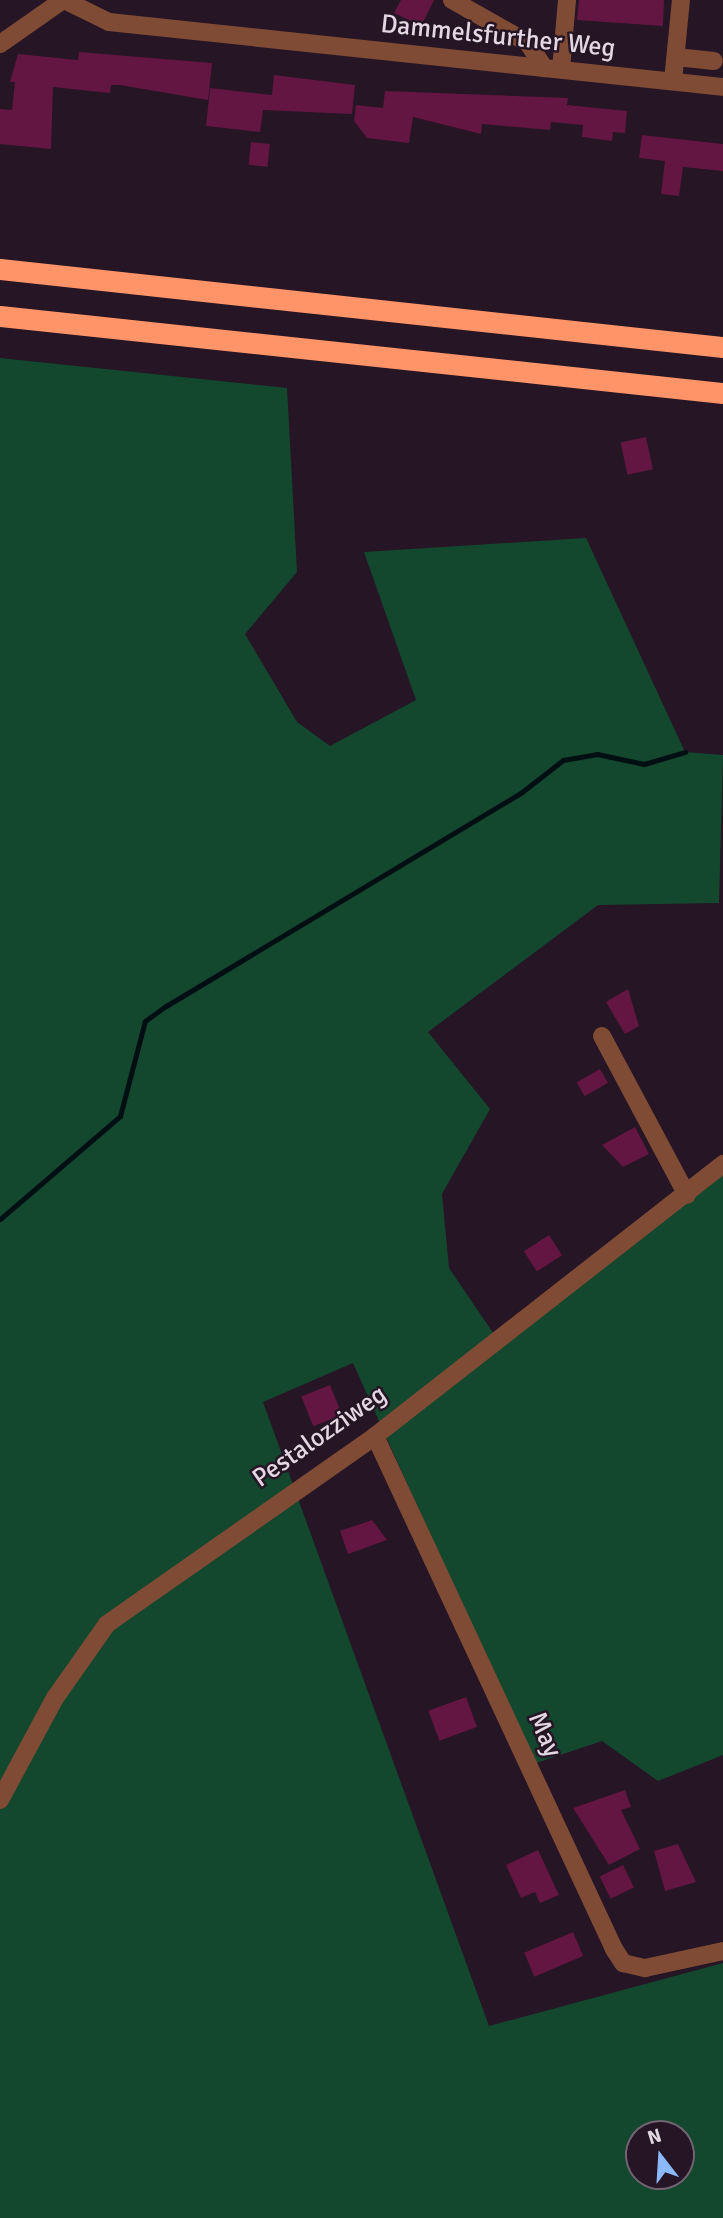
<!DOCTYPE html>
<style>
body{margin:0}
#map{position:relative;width:723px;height:2218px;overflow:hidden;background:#251525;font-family:Signika,sans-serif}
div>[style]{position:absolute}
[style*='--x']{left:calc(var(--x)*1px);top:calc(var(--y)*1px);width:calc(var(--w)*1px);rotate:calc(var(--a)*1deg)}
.green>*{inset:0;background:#13482e}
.stream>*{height:5px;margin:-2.5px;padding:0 2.5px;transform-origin:2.5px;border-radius:2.5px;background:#020f12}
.building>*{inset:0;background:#631641;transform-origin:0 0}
.minor>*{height:18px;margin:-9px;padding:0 9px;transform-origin:9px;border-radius:9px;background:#804b35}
.highway>*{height:21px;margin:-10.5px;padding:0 10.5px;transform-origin:10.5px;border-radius:10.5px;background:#ff9468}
span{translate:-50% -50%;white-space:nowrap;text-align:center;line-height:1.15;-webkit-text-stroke:5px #251525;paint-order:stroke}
.street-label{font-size:26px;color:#e3d7e2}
.north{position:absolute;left:625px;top:2120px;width:70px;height:70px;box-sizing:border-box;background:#251525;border:2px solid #716371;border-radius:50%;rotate:343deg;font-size:19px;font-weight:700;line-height:28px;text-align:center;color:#e3d7e2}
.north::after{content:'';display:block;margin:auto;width:24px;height:32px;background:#8bb9fc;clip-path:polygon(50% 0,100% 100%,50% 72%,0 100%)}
</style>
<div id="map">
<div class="green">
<div style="clip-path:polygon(evenodd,0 358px,287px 388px,297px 572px,245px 634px,297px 722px,330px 746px,416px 700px,364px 552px,586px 538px,685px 752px,723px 755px,719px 903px,598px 905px,428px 1032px,490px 1109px,442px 1194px,449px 1268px,502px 1346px,723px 1173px,723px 1755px,658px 1781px,602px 1741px,533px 1764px,353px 1363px,263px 1402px,489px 2026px,723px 1963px,723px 2218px,0 2218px,0 358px,639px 2134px,681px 2134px,681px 2176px,639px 2176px,639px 2134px)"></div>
</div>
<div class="stream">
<div style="--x:0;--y:1219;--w:158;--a:-40.6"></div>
<div style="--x:120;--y:1116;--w:98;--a:-75.3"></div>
<div style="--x:145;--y:1021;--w:26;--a:-36"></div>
<div style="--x:166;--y:1006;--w:415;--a:-31"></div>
<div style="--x:522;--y:792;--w:52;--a:-38"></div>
<div style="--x:563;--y:760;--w:35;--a:-10"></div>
<div style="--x:597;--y:754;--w:48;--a:12"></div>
<div style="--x:644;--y:764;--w:43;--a:-16.3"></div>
</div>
<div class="building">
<div style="clip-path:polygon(401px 0,434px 0,421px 26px,394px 13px)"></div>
<div style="clip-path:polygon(579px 0,664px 0,663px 26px,577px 20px)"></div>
<div style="clip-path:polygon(79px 52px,212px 63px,208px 100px,120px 85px,111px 85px,110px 93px,53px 87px,51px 149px,0 144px,0 109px,12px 110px,15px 82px,10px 82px,18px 54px,78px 60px)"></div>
<div style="clip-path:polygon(274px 75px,355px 85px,352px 114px,263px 110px,260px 132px,206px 126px,210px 88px,272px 95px)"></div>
<div style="clip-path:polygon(385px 91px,568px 98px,567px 105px,627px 111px,625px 133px,613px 132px,612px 141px,582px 137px,583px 125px,551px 122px,550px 130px,482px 124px,481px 134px,413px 117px,409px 143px,367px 138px,354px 121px,356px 105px,383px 108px)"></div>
<div style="clip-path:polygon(642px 135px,723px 144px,723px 171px,683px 167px,679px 196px,661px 194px,665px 161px,639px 158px)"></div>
<div style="left:251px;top:142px;width:19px;height:23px;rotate:6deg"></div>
<div style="left:646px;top:437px;width:33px;height:26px;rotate:78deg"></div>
<div style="clip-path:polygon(628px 989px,639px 1026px,625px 1034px,606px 1002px)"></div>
<div style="left:600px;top:1069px;width:16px;height:27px;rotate:60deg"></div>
<div style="clip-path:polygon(635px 1127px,649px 1154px,623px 1167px,602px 1145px)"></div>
<div style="left:549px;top:1235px;width:24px;height:30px;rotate:57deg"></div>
<div style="left:330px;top:1385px;width:32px;height:31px;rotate:68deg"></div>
<div style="clip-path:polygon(372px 1520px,387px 1540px,348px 1554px,340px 1531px)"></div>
<div style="left:466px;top:1697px;width:32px;height:40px;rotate:70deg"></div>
<div style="clip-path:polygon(625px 1790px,631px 1807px,621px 1810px,640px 1849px,609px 1865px,573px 1808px)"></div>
<div style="clip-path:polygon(678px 1844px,696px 1882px,665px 1891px,654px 1851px)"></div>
<div style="clip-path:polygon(538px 1850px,559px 1895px,540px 1903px,535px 1892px,521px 1898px,506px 1865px)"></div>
<div style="left:623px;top:1865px;width:25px;height:26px;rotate:64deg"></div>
<div style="left:573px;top:1932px;width:26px;height:53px;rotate:67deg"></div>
</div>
<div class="minor">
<div style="--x:64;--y:0;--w:50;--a:26.1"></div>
<div style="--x:109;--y:22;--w:617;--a:6.04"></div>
<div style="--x:452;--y:0;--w:87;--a:29.5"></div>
<div style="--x:528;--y:43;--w:30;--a:57"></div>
<div style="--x:0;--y:44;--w:77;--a:-34.9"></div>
<div style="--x:676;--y:57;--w:38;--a:6"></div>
<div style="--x:561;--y:69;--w:69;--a:-85"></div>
<div style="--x:673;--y:81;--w:81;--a:-84.4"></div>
<div style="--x:602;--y:1036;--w:180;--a:61.9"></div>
<div style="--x:375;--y:1436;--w:566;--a:65.02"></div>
<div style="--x:614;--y:1949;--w:17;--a:57"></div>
<div style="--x:623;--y:1963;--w:23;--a:13"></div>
<div style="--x:645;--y:1968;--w:80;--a:-12.3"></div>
<div style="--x:0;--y:1800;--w:116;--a:-61.7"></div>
<div style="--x:55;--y:1698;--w:90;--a:-54.9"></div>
<div style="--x:107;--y:1624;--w:327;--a:-35"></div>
<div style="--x:375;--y:1436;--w:442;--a:-38"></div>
</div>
<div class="highway">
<div style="--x:0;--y:269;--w:727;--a:6.16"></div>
<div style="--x:0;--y:316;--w:727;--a:6.08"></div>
</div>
<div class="street-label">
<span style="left:498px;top:37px;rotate:6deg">Dammelsfurther Weg</span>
<span style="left:320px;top:1437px;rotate:-35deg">Pestalozziweg</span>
<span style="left:544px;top:1735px;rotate:66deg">May</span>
</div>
<div class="north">N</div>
</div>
